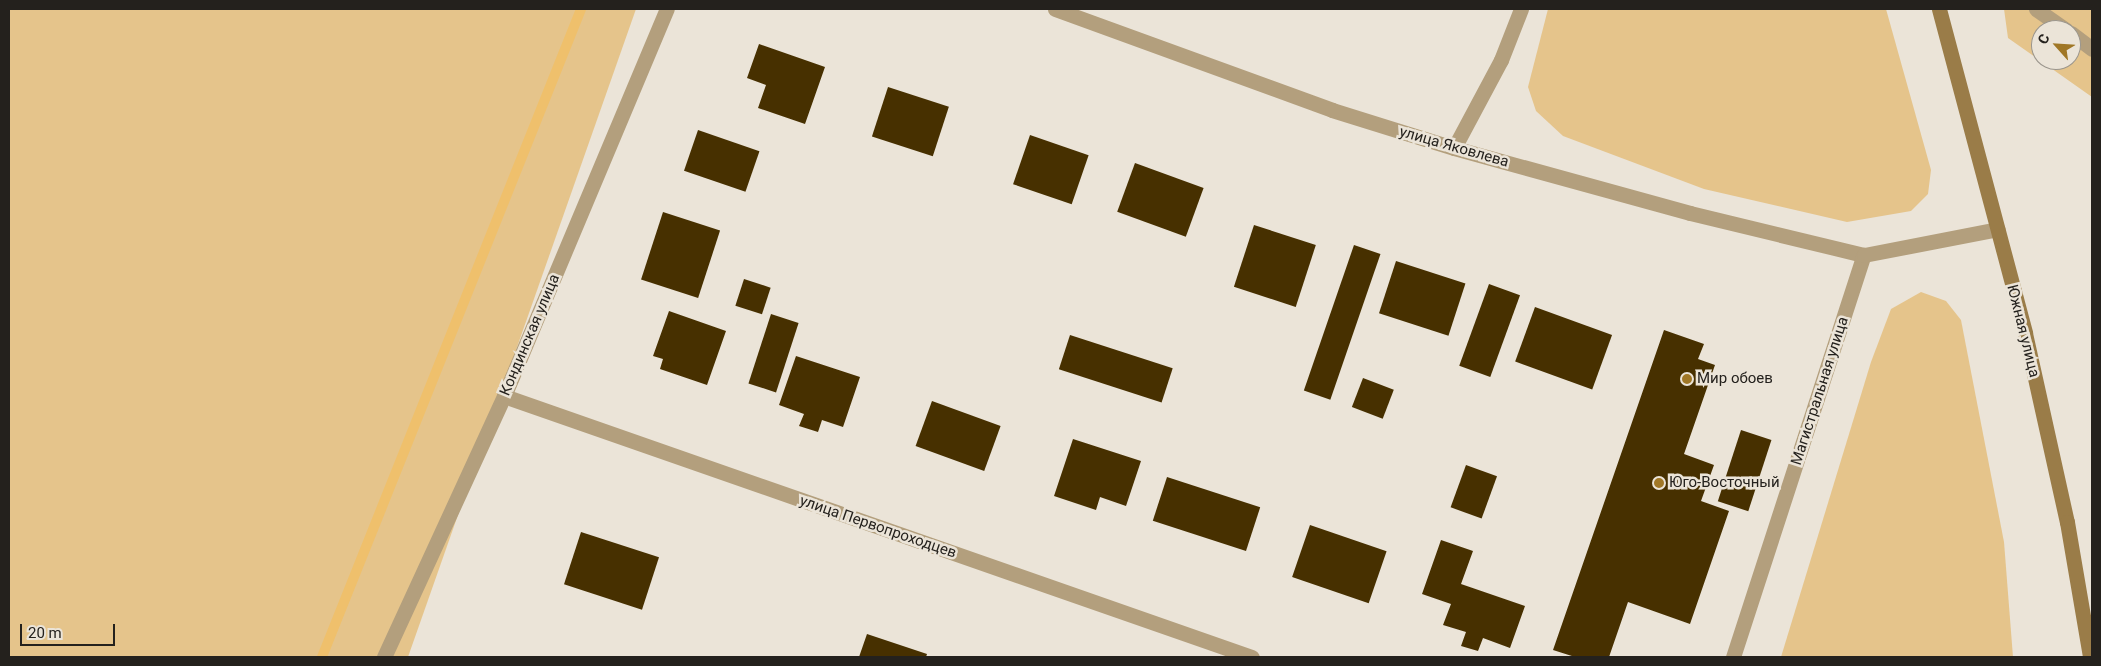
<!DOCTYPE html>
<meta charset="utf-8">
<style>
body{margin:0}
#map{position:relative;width:2101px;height:666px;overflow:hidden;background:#ebe4d8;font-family:Roboto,sans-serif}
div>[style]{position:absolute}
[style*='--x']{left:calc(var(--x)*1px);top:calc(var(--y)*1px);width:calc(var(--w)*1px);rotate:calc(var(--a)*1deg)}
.green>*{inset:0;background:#e5c48b}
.stream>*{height:10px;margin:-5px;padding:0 5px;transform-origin:5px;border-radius:5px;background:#efc06c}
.building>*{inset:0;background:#473000;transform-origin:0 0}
.lane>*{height:15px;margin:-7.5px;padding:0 7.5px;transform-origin:7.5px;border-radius:7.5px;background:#b39f7d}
.street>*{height:15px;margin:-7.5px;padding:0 7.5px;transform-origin:7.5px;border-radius:7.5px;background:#b39f7d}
.secondary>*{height:15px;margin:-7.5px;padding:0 7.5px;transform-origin:7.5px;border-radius:7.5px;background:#9a7c48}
.dots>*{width:14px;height:14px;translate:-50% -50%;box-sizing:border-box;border:2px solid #ebe4d8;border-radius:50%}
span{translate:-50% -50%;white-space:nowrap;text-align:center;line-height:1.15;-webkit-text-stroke:5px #ebe4d8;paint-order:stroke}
.street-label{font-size:15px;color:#24211d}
.poi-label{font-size:15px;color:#24211d}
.left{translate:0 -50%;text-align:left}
.frame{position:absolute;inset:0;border:10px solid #24211d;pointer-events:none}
.north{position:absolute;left:2031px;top:20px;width:50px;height:50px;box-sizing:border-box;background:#ebe4d8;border:1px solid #9b968d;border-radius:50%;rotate:296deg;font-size:14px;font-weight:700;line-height:20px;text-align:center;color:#24211d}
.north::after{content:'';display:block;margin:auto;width:18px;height:22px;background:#a07726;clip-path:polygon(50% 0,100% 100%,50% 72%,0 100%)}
.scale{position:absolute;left:20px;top:624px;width:95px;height:22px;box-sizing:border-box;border:2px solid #24211d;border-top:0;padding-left:6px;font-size:15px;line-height:18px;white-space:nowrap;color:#24211d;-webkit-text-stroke:4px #ebe4d8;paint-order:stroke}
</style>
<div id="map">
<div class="green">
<div style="clip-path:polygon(9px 9px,636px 9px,408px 657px,9px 657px)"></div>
<div style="clip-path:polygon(1548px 9px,1886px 9px,1931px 170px,1928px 194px,1911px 211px,1847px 222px,1704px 189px,1563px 136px,1536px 111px,1528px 87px)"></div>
<div style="clip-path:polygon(evenodd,2004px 9px,2092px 9px,2092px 97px,2008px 38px,2004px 9px,2041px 30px,2071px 30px,2071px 60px,2041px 60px,2041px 30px)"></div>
<div style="clip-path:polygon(1921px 292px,1946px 301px,1961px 320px,2004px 542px,2013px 657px,1781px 657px,1871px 362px,1891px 309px)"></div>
</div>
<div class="stream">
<div style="--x:322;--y:657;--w:698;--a:-68.21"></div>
</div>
<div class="building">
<div style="clip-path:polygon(759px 44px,825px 67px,805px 124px,758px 108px,766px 85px,747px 78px)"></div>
<div style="left:888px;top:87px;width:64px;height:52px;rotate:18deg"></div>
<div style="left:698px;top:130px;width:65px;height:43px;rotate:19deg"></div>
<div style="left:1030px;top:135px;width:62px;height:52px;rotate:19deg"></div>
<div style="left:1135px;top:163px;width:73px;height:52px;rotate:20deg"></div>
<div style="left:663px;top:212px;width:60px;height:71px;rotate:18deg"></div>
<div style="left:1254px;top:225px;width:65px;height:65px;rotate:18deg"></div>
<div style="left:1354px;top:245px;width:28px;height:154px;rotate:19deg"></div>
<div style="left:1396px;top:261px;width:73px;height:55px;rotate:18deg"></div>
<div style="left:744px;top:279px;width:28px;height:28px;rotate:18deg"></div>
<div style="left:1489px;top:284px;width:33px;height:87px;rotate:20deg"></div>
<div style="left:1535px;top:307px;width:82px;height:58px;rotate:20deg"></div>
<div style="clip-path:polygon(669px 311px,726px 331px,707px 385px,660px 369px,663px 359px,653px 356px)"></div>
<div style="left:771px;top:314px;width:29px;height:73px;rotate:18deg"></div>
<div style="clip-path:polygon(1664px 330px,1704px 344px,1698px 359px,1715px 365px,1684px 454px,1714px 465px,1701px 501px,1729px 511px,1690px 624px,1628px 602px,1609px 657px,1575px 657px,1553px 650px)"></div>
<div style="left:1070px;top:335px;width:108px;height:36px;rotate:18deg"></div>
<div style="clip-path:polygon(796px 356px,860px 377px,843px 427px,822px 420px,818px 432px,799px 426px,804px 414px,779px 405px)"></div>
<div style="left:1363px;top:378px;width:33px;height:31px;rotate:21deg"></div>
<div style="left:932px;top:401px;width:73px;height:48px;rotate:20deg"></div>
<div style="left:1741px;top:430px;width:32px;height:75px;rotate:18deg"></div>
<div style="clip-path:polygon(1073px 439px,1141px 461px,1126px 506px,1100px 497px,1096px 510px,1054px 496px)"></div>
<div style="left:1466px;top:465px;width:33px;height:45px;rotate:20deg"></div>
<div style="left:1167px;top:477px;width:98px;height:46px;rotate:18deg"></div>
<div style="left:1310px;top:525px;width:81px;height:55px;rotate:19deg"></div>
<div style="left:581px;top:532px;width:82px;height:55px;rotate:18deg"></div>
<div style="clip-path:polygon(1441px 540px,1473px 551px,1461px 584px,1525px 606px,1510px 648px,1483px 638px,1478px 651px,1461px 646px,1466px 632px,1443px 625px,1451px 604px,1422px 594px)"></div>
<div style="clip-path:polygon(867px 634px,927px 654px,926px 657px,859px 657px)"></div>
</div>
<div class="lane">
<div style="--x:2036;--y:9;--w:37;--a:35"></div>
<div style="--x:2071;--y:33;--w:26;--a:37"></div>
</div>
<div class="street">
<div style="--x:1055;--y:9;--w:295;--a:20"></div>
<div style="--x:1332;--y:110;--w:128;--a:17.3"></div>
<div style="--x:1454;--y:148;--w:245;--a:15.4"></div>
<div style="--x:1690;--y:213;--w:179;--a:13.6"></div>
<div style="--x:1454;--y:148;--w:100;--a:-61.9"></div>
<div style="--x:1501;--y:60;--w:55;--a:-68.6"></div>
<div style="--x:504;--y:396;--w:792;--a:19.24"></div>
<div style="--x:384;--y:657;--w:287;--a:-65.3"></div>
<div style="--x:504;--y:396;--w:420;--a:-67.2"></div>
<div style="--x:1733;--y:657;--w:423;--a:-72"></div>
<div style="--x:1864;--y:255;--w:136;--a:-11"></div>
</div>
<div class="secondary">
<div style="--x:1939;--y:9;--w:335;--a:75.1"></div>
<div style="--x:2025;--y:333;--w:194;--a:77.5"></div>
<div style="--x:2067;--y:522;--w:137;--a:80.3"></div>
</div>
<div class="dots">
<div style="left:1687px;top:379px;background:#a07726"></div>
<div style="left:1659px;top:483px;background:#a07726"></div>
</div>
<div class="street-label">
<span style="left:1454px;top:147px;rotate:16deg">улица Яковлева</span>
<span style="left:2023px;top:331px;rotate:76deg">Южная улица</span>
<span style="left:530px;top:335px;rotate:-67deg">Кондинская улица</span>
<span style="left:1820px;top:391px;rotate:-72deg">Магистральная улица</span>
<span style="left:878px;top:527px;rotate:19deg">улица Первопроходцев</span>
</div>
<div class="poi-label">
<span class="left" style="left:1697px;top:379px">Мир обоев</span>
<span class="left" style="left:1669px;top:483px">Юго-Восточный</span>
</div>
<div class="frame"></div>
<div class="north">С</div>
<div class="scale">20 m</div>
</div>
